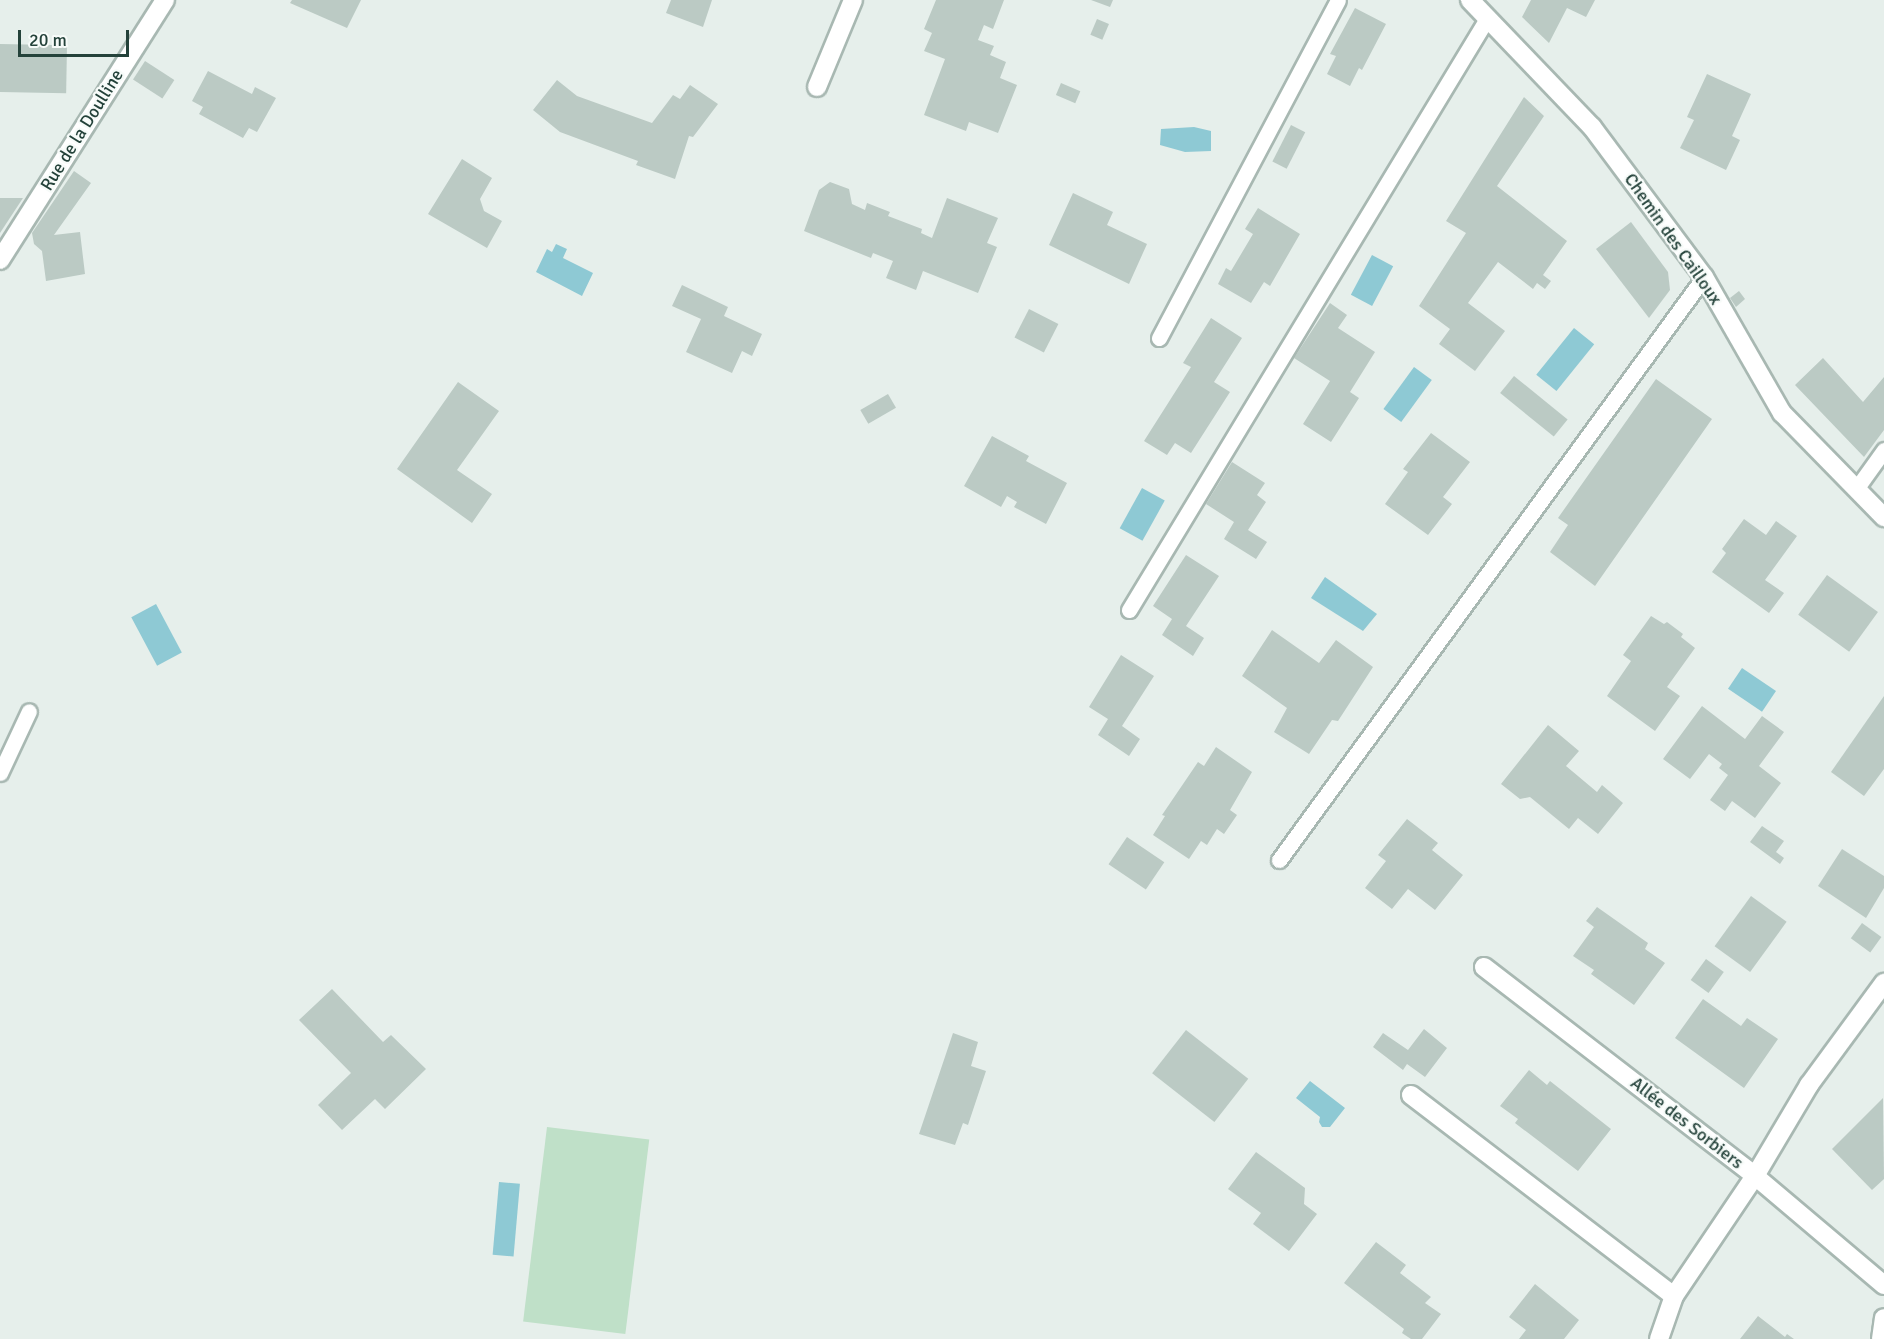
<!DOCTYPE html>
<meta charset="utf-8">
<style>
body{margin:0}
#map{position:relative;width:1884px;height:1339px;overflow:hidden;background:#e6efeb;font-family:Signika,sans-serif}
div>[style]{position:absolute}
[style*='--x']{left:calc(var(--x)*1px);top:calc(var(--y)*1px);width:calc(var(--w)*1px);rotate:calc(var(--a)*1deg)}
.green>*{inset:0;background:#bfe0c8;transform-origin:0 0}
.water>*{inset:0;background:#8ec9d4;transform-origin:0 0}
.building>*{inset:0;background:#bbcac4;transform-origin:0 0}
.roads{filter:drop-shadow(2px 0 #a8b8b2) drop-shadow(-2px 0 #a8b8b2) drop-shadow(0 2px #a8b8b2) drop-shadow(0 -2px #a8b8b2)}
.lane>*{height:15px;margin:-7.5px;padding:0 7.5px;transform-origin:7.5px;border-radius:7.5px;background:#fff}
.street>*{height:18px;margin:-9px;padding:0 9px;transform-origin:9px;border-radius:9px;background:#fff}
span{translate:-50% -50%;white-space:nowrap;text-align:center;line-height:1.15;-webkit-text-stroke:4.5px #f7fbf9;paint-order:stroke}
.street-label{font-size:18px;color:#24423a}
.scale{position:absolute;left:18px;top:30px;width:111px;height:27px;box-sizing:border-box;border:3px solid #24423a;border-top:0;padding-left:8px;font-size:18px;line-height:21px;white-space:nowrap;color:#24423a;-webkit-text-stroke:4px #f7fbf9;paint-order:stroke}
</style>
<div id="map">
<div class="green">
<div style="left:547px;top:1127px;width:103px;height:196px;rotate:7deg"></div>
</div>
<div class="water">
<div style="clip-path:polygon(1194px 127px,1211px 131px,1211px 151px,1185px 152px,1160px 145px,1161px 129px)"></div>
<div style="clip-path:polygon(556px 244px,567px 249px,563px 258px,593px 273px,582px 296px,536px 272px,547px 249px,552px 252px)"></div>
<div style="left:1372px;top:255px;width:24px;height:45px;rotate:28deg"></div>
<div style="left:1574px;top:328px;width:26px;height:60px;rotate:39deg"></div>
<div style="left:1414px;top:367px;width:22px;height:52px;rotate:36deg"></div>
<div style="left:1142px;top:488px;width:26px;height:46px;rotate:29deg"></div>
<div style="clip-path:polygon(1325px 577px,1377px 614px,1363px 631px,1311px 598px)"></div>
<div style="left:156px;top:604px;width:55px;height:28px;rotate:62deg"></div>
<div style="left:1742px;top:668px;width:41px;height:25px;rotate:34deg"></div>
<div style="clip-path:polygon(1310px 1081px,1345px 1108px,1330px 1127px,1322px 1127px,1319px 1122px,1320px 1117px,1296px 1098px)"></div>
<div style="left:499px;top:1182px;width:21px;height:73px;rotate:5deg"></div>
</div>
<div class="building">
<div style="clip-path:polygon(292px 0,361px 0,347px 28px,290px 3px)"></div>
<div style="clip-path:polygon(671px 0,712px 0,703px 27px,666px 13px)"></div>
<div style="clip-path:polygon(936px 0,1004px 0,993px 29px,984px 25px,978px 40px,994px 46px,990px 55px,1006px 62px,1000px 78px,1017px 85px,998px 133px,969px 122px,966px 131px,924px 115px,945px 59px,924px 51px,932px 33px,924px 29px)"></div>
<div style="clip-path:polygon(1091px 0,1113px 0,1110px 7px)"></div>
<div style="clip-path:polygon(1531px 0,1595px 0,1586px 17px,1567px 8px,1549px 43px,1522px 17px)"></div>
<div style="clip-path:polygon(1355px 8px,1386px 24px,1362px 70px,1359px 68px,1350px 86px,1327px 74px,1336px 56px,1330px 54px)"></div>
<div style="left:1097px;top:19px;width:13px;height:17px;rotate:23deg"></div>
<div style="left:0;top:44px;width:67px;height:48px;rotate:1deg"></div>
<div style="left:145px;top:61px;width:35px;height:22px;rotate:33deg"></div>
<div style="clip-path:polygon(208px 71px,252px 94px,255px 87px,276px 98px,257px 132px,249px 128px,243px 138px,199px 114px,203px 107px,192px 101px)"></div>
<div style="clip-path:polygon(1707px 74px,1751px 94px,1732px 136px,1740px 140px,1726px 170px,1680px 148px,1694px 120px,1687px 117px)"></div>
<div style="clip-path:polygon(557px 80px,577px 96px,652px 123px,673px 95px,680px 99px,690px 85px,718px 104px,693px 137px,689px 136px,675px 179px,636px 165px,638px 161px,560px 132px,533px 110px)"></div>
<div style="left:1061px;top:83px;width:21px;height:13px;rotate:23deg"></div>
<div style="clip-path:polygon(1524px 97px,1544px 116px,1497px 186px,1567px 241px,1543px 275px,1551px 281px,1545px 289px,1537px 283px,1533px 289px,1498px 262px,1468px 303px,1505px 331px,1475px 371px,1439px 344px,1450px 329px,1419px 306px,1466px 233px,1446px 221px)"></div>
<div style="left:1291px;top:125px;width:16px;height:41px;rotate:27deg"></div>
<div style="clip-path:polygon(462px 159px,492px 178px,480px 199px,484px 211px,502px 221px,487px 248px,428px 214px)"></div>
<div style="clip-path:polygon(74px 171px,91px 183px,54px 235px,80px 232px,85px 274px,46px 281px,42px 251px,34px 244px,32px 233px)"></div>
<div style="clip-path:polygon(830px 182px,849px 189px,852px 204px,865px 210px,867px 203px,890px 212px,888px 216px,922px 229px,921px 233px,932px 238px,947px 198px,998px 218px,987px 243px,997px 247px,978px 293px,923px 271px,916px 290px,886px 278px,893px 261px,873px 253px,871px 258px,804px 231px,819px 190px)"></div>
<div style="clip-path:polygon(1073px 193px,1113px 212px,1107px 225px,1147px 244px,1129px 284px,1049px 245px)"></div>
<div style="clip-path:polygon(0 198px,23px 198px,0 233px)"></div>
<div style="clip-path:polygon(1258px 208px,1300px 234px,1270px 286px,1264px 282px,1251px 303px,1218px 284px,1226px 268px,1231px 271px,1253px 234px,1245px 229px)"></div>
<div style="clip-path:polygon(1631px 222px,1668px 272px,1670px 290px,1649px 318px,1596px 249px)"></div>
<div style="clip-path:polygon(682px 285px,728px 307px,724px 316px,762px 334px,752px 356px,742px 351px,732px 373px,686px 352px,701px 319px,672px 306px)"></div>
<div style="clip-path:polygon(1739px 291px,1745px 299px,1736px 307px,1730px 298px)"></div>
<div style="clip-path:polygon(1330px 303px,1347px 315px,1338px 328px,1375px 352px,1350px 392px,1359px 398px,1331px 442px,1303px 424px,1330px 381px,1294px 358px)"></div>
<div style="left:1029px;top:309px;width:33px;height:32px;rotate:27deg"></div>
<div style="clip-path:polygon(1211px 318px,1242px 338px,1214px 382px,1230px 392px,1191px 453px,1175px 443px,1167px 455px,1144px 441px,1191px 367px,1183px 363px)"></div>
<div style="clip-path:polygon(1823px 358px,1863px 402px,1884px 377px,1884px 430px,1864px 457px,1795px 385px)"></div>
<div style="left:1514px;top:376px;width:69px;height:22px;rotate:39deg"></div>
<div style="clip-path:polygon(1656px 379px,1712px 419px,1595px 586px,1550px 552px,1568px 525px,1558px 518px)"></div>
<div style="clip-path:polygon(458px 382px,499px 411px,457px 470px,492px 494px,472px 523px,397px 469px)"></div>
<div style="left:888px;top:394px;width:16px;height:32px;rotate:60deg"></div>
<div style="clip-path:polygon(1431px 433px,1470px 462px,1443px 497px,1452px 504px,1428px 535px,1385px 504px,1408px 472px,1403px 469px)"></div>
<div style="clip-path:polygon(992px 436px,1029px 456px,1026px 461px,1067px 483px,1046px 524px,1014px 507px,1017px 502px,1007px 496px,1001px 507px,964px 486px)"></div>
<div style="clip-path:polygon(1232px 462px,1265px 483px,1257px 495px,1266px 502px,1248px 530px,1267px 542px,1256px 559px,1224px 539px,1234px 522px,1206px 504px)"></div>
<div style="clip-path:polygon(1744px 519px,1766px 535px,1776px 521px,1797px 536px,1765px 580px,1784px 593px,1769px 613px,1712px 572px,1726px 553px,1722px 549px)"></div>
<div style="clip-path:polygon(1186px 555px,1219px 576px,1186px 626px,1204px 638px,1193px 656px,1162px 635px,1172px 619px,1153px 606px)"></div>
<div style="left:1827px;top:575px;width:63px;height:49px;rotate:36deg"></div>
<div style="clip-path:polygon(1651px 616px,1664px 624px,1667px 622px,1683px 634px,1681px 637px,1695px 648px,1667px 687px,1680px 696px,1655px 731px,1607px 696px,1631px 661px,1623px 655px)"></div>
<div style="clip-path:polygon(1272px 630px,1319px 663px,1336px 640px,1373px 667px,1338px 721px,1332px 720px,1309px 754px,1274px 732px,1287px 708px,1242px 676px)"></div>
<div style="clip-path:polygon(1121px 655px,1154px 676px,1122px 726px,1140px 739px,1129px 756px,1098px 735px,1108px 719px,1089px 707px)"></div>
<div style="clip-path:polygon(1884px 696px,1884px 769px,1864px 796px,1831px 772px)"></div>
<div style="clip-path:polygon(1702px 706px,1745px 739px,1762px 716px,1784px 732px,1759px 766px,1781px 783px,1755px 818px,1732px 801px,1725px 811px,1710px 800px,1728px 775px,1719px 768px,1722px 764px,1709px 754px,1690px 779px,1663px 759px)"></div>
<div style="clip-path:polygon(1548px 725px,1579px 751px,1566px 766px,1597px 792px,1602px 785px,1623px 803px,1598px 834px,1578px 818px,1569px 829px,1530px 797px,1520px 799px,1501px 784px)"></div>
<div style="clip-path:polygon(1216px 747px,1252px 772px,1230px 810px,1237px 815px,1224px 834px,1217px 829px,1207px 845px,1201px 841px,1189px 859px,1153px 835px,1165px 816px,1162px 815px,1198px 762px,1204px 766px)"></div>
<div style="clip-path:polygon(1407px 819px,1438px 843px,1432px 850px,1463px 875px,1435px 910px,1408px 889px,1392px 909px,1365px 888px,1386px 861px,1378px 855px)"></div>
<div style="clip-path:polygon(1762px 826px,1784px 841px,1776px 852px,1784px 858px,1780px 864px,1750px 842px)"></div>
<div style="left:1127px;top:837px;width:45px;height:33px;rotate:34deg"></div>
<div style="clip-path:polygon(1842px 849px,1884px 876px,1884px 888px,1866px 918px,1818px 886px)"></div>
<div style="left:1751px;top:896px;width:44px;height:62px;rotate:36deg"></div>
<div style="clip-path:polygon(1597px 907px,1648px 943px,1645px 949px,1665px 963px,1634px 1005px,1591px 974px,1594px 970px,1573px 956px,1594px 927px,1586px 921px)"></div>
<div style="left:1862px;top:923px;width:24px;height:19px;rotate:36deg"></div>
<div style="left:1706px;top:959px;width:22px;height:26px;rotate:36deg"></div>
<div style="clip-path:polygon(332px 989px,383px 1042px,391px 1035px,426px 1069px,385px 1109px,375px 1099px,342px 1130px,318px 1105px,351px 1073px,299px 1020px)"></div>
<div style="clip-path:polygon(1703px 999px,1741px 1026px,1747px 1018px,1778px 1039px,1744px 1088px,1675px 1038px)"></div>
<div style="clip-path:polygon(1424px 1029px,1447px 1048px,1425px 1077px,1407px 1064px,1403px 1070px,1373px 1047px,1383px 1033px,1408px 1050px)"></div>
<div style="left:1186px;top:1030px;width:79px;height:55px;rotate:38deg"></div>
<div style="clip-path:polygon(953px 1033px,978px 1042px,971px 1066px,986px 1071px,968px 1125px,963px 1123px,955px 1145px,919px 1134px)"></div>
<div style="clip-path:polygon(1529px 1070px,1547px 1085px,1550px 1081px,1611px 1129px,1578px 1171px,1515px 1123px,1518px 1119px,1500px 1106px)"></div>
<div style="clip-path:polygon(1883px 1098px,1884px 1179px,1872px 1190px,1832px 1149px)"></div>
<div style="clip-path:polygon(1256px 1152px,1305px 1188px,1304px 1204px,1317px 1214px,1289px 1251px,1253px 1224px,1261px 1213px,1228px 1189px)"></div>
<div style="clip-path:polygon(1376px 1242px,1406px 1265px,1400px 1273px,1431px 1297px,1425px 1303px,1441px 1314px,1422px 1339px,1411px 1339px,1402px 1333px,1404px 1329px,1344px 1283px)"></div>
<div style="clip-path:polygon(1535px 1284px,1579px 1320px,1564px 1339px,1519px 1339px,1526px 1330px,1509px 1317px)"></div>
<div style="clip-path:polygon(1758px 1316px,1785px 1337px,1787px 1334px,1794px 1339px,1740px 1339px)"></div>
</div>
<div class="roads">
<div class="lane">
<div style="--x:1159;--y:338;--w:382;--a:-62.1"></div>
<div style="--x:1856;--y:489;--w:48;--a:-54.3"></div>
<div style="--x:1129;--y:610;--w:693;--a:-58.81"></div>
<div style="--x:0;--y:773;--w:68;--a:-64.9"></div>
<div style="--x:1279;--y:860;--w:721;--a:-53.91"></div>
</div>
<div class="street">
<div style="--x:1470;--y:0;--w:176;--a:46.2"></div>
<div style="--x:1592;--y:127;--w:187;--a:53.3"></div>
<div style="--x:1704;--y:277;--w:157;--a:60.2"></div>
<div style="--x:1782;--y:413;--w:146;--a:45.6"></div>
<div style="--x:817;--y:87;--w:94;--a:-67.5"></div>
<div style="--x:0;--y:260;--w:308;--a:-57.6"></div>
<div style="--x:1484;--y:967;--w:342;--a:37.6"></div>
<div style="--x:1755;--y:1176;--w:169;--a:40.2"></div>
<div style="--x:1411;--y:1095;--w:331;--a:37.4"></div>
<div style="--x:1659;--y:1339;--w:46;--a:-70.8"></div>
<div style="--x:1674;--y:1296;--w:145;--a:-56"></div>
<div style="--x:1755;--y:1176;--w:106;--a:-59.3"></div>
<div style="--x:1809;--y:1085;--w:127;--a:-53.7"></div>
<div style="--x:1881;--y:1339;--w:21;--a:-82"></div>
</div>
</div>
<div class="street-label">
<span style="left:82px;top:130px;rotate:-58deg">Rue de la Doulline</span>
<span style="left:1673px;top:239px;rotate:55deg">Chemin des Cailloux</span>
<span style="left:1687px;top:1123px;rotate:38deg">Allée des Sorbiers</span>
</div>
<div class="scale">20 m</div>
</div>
